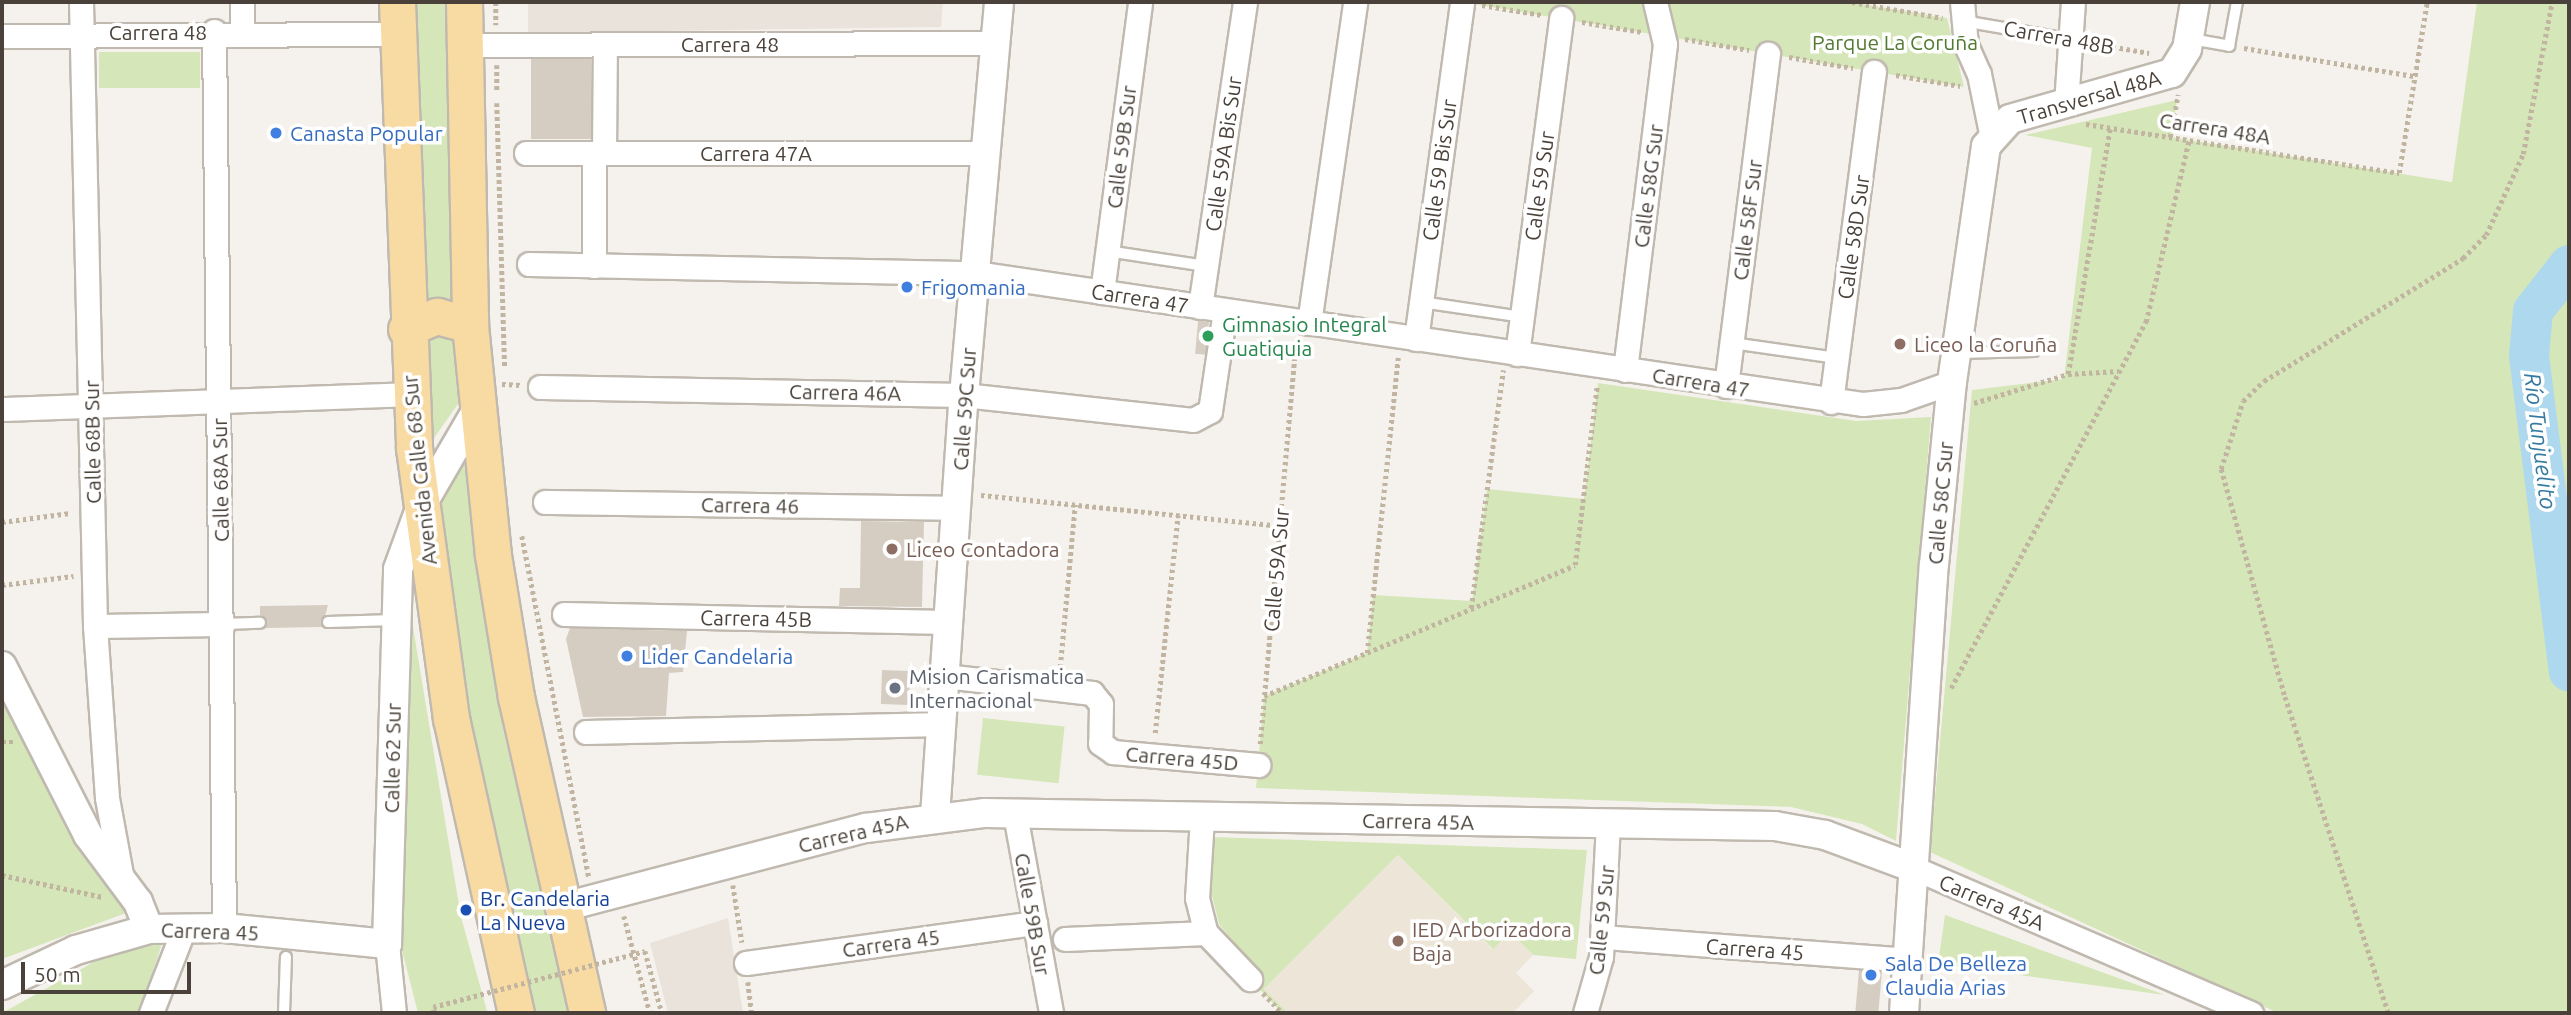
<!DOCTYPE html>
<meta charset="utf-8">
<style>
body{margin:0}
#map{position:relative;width:2571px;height:1015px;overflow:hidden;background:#f5f2ed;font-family:Ubuntu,sans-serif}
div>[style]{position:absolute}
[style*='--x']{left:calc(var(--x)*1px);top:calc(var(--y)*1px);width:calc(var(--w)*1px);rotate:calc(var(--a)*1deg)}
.residential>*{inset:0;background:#e9e3db}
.education>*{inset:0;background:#ede6d8}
.green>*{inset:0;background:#d5e6b9;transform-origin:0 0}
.river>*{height:40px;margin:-20px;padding:0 20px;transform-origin:20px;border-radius:20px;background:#aed8ed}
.building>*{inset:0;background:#d6cdc2;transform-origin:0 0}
.path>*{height:4.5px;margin-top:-2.25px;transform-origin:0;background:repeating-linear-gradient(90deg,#c1b4a1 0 3.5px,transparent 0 7px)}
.roads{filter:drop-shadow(2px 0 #c0b9af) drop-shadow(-2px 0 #c0b9af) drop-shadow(0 2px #c0b9af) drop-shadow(0 -2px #c0b9af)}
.service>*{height:10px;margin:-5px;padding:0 5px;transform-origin:5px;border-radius:5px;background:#fff}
.minor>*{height:23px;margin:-11.5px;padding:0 11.5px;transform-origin:11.5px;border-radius:11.5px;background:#fff}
.tertiary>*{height:28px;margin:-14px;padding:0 14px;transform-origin:14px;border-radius:14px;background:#fff}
.primary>*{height:35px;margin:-17.5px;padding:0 17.5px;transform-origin:17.5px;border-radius:17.5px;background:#f8daa3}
.path-bridge>*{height:4.5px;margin-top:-2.25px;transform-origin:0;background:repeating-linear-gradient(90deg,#c1b4a1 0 3.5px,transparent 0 7px)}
.dots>*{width:19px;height:19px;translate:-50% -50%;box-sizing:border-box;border:4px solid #fff;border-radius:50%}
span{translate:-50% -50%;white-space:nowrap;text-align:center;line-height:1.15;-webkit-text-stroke:7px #fff;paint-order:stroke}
.street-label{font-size:21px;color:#4a423a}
.park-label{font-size:21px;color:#517930}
.shop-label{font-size:21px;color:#366cbe}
.left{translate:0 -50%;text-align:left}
.leisure-label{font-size:21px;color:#27864d}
.education-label{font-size:21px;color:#785e54}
.worship-label{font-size:21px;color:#5b616d}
.transit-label{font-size:21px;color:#164399}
.water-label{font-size:23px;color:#357aa0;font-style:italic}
.frame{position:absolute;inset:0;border:4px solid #4a423a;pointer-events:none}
.scale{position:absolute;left:21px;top:962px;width:170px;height:32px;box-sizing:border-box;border:4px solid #4a423a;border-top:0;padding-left:9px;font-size:21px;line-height:24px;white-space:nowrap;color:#4a423a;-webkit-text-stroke:5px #fff;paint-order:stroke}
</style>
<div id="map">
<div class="residential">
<div style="clip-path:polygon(528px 2px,943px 2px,941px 27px,528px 33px)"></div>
<div style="clip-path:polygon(728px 918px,743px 1013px,668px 1013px,650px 943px)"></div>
</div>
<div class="education">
<div style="clip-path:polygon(1398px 855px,1492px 949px,1510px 932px,1533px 955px,1516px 973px,1534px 991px,1513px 1013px,1288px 1013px,1264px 989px)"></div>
</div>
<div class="green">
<div style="clip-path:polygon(414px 2px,446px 2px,451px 290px,460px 401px,430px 444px)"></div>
<div style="clip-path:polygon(1462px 2px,1850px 2px,1947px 18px,1964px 87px)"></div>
<div style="clip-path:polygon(2477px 2px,2569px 2px,2569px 1013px,2278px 1013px,1930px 852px,1972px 390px,2064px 379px,2092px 148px,2025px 135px,2177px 100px,2171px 137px,2452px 182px)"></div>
<div style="left:99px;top:52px;width:101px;height:36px"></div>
<div style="clip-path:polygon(1598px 383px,1856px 421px,1931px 417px,1896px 841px,1862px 824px,1791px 807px,1256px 788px,1264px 696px,1367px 653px,1373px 595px,1472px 601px,1487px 489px,1584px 499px)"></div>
<div style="clip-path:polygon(464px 461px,503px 729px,569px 1013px,534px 1013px,510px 928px,466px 710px,437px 509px)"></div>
<div style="clip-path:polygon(409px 603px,461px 917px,487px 1011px,480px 1013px,418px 1013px,402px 950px)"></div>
<div style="clip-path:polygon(2px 689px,76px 844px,126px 913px,2px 959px)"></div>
<div style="left:983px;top:718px;width:82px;height:57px;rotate:6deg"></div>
<div style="clip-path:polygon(1211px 837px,1587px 850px,1576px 959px,1533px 955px,1510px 932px,1493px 949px,1398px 855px,1264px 989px,1288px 1013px,1282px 1013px,1250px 979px,1256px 970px,1219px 924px,1211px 891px)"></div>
<div style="clip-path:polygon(1945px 915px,2165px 995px,1938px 964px)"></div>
<div style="clip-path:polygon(163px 940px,140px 1013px,2px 1013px,94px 962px)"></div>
</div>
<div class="river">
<div style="--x:2569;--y:265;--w:58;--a:128"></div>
<div style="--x:2533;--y:311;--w:45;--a:95.1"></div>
<div style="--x:2529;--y:356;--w:318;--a:82.8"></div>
</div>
<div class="building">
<div style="left:531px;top:59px;width:60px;height:80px"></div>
<div style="left:1198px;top:321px;width:11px;height:33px;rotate:5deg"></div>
<div style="clip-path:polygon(861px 521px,924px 522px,922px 607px,839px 606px,840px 588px,860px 588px)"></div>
<div style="clip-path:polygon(328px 605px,322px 627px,266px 628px,267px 620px,260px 615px,260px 606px)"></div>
<div style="clip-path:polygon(570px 628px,687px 631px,683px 672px,669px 673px,666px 716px,583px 717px,566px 639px)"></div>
<div style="left:882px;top:670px;width:28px;height:34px;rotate:2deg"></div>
<div style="left:1859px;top:970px;width:23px;height:43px;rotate:5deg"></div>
</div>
<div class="path">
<div style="--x:496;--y:2;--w:23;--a:90"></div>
<div style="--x:1852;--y:2;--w:92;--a:10"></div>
<div style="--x:1482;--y:5;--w:61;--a:9.5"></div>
<div style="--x:1582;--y:22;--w:61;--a:9.5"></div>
<div style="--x:1685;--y:39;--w:65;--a:9.8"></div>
<div style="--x:2092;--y:43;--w:58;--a:10"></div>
<div style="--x:2244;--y:48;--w:172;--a:9.4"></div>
<div style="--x:1789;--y:57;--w:65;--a:9.8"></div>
<div style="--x:497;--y:65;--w:26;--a:90"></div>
<div style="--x:1896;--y:75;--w:65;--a:9.8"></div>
<div style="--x:497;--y:103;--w:264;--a:88.3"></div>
<div style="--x:2086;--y:124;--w:317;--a:8.9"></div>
<div style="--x:2399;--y:173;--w:173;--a:-80.7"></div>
<div style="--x:2170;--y:137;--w:43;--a:-79.2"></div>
<div style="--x:2068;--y:374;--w:250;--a:-80.3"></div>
<div style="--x:502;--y:384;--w:19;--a:3"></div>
<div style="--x:1974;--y:403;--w:98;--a:-17.1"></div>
<div style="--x:2068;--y:374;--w:50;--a:-3.4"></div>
<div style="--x:981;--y:495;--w:301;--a:5.9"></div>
<div style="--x:2;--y:522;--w:69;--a:-7.5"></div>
<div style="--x:522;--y:536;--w:349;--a:78.9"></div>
<div style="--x:2;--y:585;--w:72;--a:-7.2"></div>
<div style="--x:1471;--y:608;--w:240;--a:-82.3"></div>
<div style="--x:1367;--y:653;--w:297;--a:-84"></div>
<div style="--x:1060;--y:667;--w:163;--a:-84.7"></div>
<div style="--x:1951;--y:688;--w:415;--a:-62"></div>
<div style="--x:2146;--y:322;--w:187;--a:-76.7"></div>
<div style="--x:1264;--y:696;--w:337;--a:-22.8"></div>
<div style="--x:1575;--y:565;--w:181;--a:-83"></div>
<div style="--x:1155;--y:733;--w:219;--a:-84"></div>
<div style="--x:2;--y:742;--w:13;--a:0"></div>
<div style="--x:1260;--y:744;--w:405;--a:-84.9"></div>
<div style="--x:2;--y:875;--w:103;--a:12.3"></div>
<div style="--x:733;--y:885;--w:58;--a:81"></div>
<div style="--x:624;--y:916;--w:100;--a:75"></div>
<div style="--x:748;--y:982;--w:31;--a:83"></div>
<div style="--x:1263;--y:993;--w:28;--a:46"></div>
<div style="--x:2388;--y:1013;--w:335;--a:-108.1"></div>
<div style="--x:2284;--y:695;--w:235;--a:-105.6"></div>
<div style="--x:2221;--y:469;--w:71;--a:-72.1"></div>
<div style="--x:2243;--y:401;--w:29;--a:-44"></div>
<div style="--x:2264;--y:381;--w:234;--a:-31.7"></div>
<div style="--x:2463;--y:258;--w:33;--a:-45"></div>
<div style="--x:2486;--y:235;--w:89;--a:-65.4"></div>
<div style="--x:2523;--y:154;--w:155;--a:-79.2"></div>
</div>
<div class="roads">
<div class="service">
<div style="--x:1963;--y:21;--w:106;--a:9.8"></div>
<div style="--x:2191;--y:39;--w:39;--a:10"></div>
<div style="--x:2229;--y:46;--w:45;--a:-79.7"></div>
<div style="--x:1107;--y:251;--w:100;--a:8.6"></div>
<div style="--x:1421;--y:302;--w:102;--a:8.4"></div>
<div style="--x:1732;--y:343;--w:106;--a:8.1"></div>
<div style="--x:1959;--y:353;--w:75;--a:-1.5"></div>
<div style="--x:328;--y:622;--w:67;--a:-1.7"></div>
<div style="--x:223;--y:624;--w:37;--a:-2"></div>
<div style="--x:284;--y:1013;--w:56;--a:-88"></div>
</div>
<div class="minor">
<div style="--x:81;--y:2;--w:624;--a:88.71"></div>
<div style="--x:95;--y:626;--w:172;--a:86"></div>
<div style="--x:107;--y:798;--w:83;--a:79.6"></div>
<div style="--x:242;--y:2;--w:29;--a:90"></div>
<div style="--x:1962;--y:2;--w:43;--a:84.7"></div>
<div style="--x:1966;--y:45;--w:32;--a:66"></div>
<div style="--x:1979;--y:74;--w:60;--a:78.5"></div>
<div style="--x:214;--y:31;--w:897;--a:89.36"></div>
<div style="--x:2;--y:36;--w:395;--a:-0.3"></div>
<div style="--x:464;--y:45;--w:531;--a:-0.22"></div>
<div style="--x:2066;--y:104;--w:102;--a:-86.1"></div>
<div style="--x:526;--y:153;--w:460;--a:0"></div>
<div style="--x:594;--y:153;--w:113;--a:90"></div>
<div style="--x:604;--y:153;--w:108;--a:-89.5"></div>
<div style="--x:529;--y:264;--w:446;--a:1.2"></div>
<div style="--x:975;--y:273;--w:898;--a:8.39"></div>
<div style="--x:1863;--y:404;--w:38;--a:-6"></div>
<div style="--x:1901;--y:400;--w:54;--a:-19.4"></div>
<div style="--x:1102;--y:292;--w:292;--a:-82.5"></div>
<div style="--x:1200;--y:307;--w:308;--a:-81.6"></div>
<div style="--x:1309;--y:323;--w:324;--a:-81.8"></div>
<div style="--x:1416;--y:339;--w:340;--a:-82.2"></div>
<div style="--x:1517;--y:354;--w:339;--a:-82.5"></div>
<div style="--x:1625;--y:370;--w:328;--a:-83"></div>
<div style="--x:1665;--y:44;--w:43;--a:-103.4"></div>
<div style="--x:1726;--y:386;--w:335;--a:-82.8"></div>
<div style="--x:540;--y:387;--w:424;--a:1.1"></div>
<div style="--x:964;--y:395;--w:230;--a:6.2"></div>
<div style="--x:1193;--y:420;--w:19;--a:-28"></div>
<div style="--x:1210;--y:411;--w:101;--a:-81.5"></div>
<div style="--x:1831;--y:402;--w:333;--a:-82.6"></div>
<div style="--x:2;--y:409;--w:406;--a:-2.1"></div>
<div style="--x:545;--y:502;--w:411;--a:0.8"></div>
<div style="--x:564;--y:614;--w:384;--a:1.2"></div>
<div style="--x:95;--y:626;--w:128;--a:-0.9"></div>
<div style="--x:945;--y:676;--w:148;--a:6.6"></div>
<div style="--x:1092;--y:693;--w:14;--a:51"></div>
<div style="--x:1101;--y:704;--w:39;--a:91"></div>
<div style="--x:1100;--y:743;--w:16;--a:35"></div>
<div style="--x:1113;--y:752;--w:146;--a:5.1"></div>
<div style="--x:586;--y:732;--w:356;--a:-1.3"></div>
<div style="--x:1015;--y:814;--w:202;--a:79.7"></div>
<div style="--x:1202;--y:817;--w:81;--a:93.5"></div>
<div style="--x:1197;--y:898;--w:36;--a:76"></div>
<div style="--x:1206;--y:933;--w:64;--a:46.3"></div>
<div style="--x:1914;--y:868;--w:367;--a:23.3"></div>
<div style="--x:1603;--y:937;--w:306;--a:4.3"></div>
<div style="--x:1065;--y:939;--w:141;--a:-2.4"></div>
<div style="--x:387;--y:944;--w:69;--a:84.2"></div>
<div style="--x:746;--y:963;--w:292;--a:-7.9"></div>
<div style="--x:151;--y:1013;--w:93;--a:-68.7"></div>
<div style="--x:1585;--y:1013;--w:58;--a:-74.1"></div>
<div style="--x:1601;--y:957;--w:132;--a:-87"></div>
</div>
<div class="tertiary">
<div style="--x:2;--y:666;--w:190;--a:63"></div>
<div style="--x:88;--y:835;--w:84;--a:53.3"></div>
<div style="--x:138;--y:902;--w:29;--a:68"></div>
<div style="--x:935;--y:816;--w:422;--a:-86.1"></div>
<div style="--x:964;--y:395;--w:395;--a:-84.9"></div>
<div style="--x:560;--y:908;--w:316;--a:-14.7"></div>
<div style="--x:866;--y:828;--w:120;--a:-7.2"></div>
<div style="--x:985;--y:813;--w:790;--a:0.94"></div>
<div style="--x:1775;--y:826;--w:51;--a:10.2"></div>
<div style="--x:1825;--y:835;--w:95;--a:20.3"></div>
<div style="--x:2;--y:985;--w:82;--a:-25.3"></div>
<div style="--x:76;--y:950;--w:76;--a:-16"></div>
<div style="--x:149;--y:929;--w:75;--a:-0.8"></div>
<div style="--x:224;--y:928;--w:164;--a:5.6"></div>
<div style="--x:387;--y:944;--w:375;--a:-88.3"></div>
<div style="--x:398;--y:569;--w:67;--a:-69.9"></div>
<div style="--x:421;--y:506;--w:113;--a:-59.8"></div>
<div style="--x:1904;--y:1013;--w:449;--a:-86.2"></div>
<div style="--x:1934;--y:565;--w:184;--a:-84.4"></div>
<div style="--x:1952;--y:382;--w:238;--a:-81.8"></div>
<div style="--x:1986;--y:146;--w:36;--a:-48"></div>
<div style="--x:2010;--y:119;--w:168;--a:-15.9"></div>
<div style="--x:2172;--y:73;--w:28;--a:-58"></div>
<div style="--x:2187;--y:49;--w:48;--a:-80.3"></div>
</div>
<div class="primary">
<div style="--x:397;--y:2;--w:446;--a:87.8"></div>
<div style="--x:414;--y:448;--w:273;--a:82.2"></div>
<div style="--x:451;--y:718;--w:302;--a:77.6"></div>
<div style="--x:464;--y:2;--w:323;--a:88.9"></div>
<div style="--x:470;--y:325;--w:231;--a:84.3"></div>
<div style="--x:493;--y:555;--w:144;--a:80.8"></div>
<div style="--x:516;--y:697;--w:324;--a:77.3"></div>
<div style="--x:406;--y:329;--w:34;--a:-23"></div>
<div style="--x:437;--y:316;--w:34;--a:15"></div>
</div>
</div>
<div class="path-bridge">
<div style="--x:434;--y:1013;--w:6;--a:-99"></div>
<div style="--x:433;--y:1007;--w:219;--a:-14.8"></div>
<div style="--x:645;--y:951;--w:64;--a:74.7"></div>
</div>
<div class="dots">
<div style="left:276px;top:133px;background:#3f7fe0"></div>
<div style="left:907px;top:287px;background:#3f7fe0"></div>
<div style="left:1208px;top:336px;background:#2e9e5b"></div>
<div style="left:1900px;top:344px;background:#8d6e63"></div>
<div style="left:892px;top:549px;background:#8d6e63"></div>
<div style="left:627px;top:656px;background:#3f7fe0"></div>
<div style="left:895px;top:688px;background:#6b7280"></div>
<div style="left:466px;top:910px;background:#1a4fb4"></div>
<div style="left:1398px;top:941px;background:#8d6e63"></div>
<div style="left:1871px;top:975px;background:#3f7fe0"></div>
</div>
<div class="street-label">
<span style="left:158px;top:32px">Carrera 48</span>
<span style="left:2059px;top:37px;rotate:10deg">Carrera 48B</span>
<span style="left:730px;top:44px">Carrera 48</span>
<span style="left:2089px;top:97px;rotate:-16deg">Transversal 48A</span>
<span style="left:2215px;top:128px;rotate:9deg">Carrera 48A</span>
<span style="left:1121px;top:147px;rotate:-83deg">Calle 59B Sur</span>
<span style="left:756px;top:153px">Carrera 47A</span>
<span style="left:1223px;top:154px;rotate:-82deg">Calle 59A Bis Sur</span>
<span style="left:1439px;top:170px;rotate:-82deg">Calle 59 Bis Sur</span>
<span style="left:1539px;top:186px;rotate:-82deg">Calle 59 Sur</span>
<span style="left:1648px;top:186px;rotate:-83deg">Calle 58G Sur</span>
<span style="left:1747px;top:220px;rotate:-83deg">Calle 58F Sur</span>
<span style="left:1853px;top:237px;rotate:-82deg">Calle 58D Sur</span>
<span style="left:1140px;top:298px;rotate:9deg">Carrera 47</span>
<span style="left:1701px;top:382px;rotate:9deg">Carrera 47</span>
<span style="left:845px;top:392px;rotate:1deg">Carrera 46A</span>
<span style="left:964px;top:409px;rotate:-86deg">Calle 59C Sur</span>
<span style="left:92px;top:442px;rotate:-91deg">Calle 68B Sur</span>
<span style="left:419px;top:470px;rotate:-96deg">Avenida Calle 68 Sur</span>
<span style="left:220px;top:480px;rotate:-91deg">Calle 68A Sur</span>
<span style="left:1940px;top:503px;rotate:-85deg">Calle 58C Sur</span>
<span style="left:750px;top:505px;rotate:1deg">Carrera 46</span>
<span style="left:1276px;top:570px;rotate:-85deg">Calle 59A Sur</span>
<span style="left:756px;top:618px;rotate:1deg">Carrera 45B</span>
<span style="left:392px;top:758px;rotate:-89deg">Calle 62 Sur</span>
<span style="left:1182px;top:758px;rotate:5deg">Carrera 45D</span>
<span style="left:1418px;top:821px;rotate:1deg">Carrera 45A</span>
<span style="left:853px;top:833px;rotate:-13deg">Carrera 45A</span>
<span style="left:1992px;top:902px;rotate:23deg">Carrera 45A</span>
<span style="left:1033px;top:914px;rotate:80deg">Calle 59B Sur</span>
<span style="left:1601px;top:920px;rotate:-84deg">Calle 59 Sur</span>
<span style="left:210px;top:931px;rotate:2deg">Carrera 45</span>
<span style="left:891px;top:943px;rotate:-8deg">Carrera 45</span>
<span style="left:1755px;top:949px;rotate:4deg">Carrera 45</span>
</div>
<div class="park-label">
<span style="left:1895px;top:42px">Parque La Coruña</span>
</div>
<div class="shop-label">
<span class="left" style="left:290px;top:133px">Canasta Popular</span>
<span class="left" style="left:921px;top:287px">Frigomania</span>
<span class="left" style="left:641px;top:656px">Lider Candelaria</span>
<span class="left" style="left:1885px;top:975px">Sala De Belleza<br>Claudia Arias</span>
</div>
<div class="leisure-label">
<span class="left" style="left:1222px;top:336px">Gimnasio Integral<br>Guatiquia</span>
</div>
<div class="education-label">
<span class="left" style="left:1914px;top:344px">Liceo la Coruña</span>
<span class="left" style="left:906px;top:549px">Liceo Contadora</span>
<span class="left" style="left:1412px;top:941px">IED Arborizadora<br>Baja</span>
</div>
<div class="worship-label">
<span class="left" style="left:909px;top:688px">Mision Carismatica<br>Internacional</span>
</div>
<div class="transit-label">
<span class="left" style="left:480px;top:910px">Br. Candelaria<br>La Nueva</span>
</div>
<div class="water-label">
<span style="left:2540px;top:441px;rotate:83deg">Río Tunjuelito</span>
</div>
<div class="frame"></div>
<div class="scale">50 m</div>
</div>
